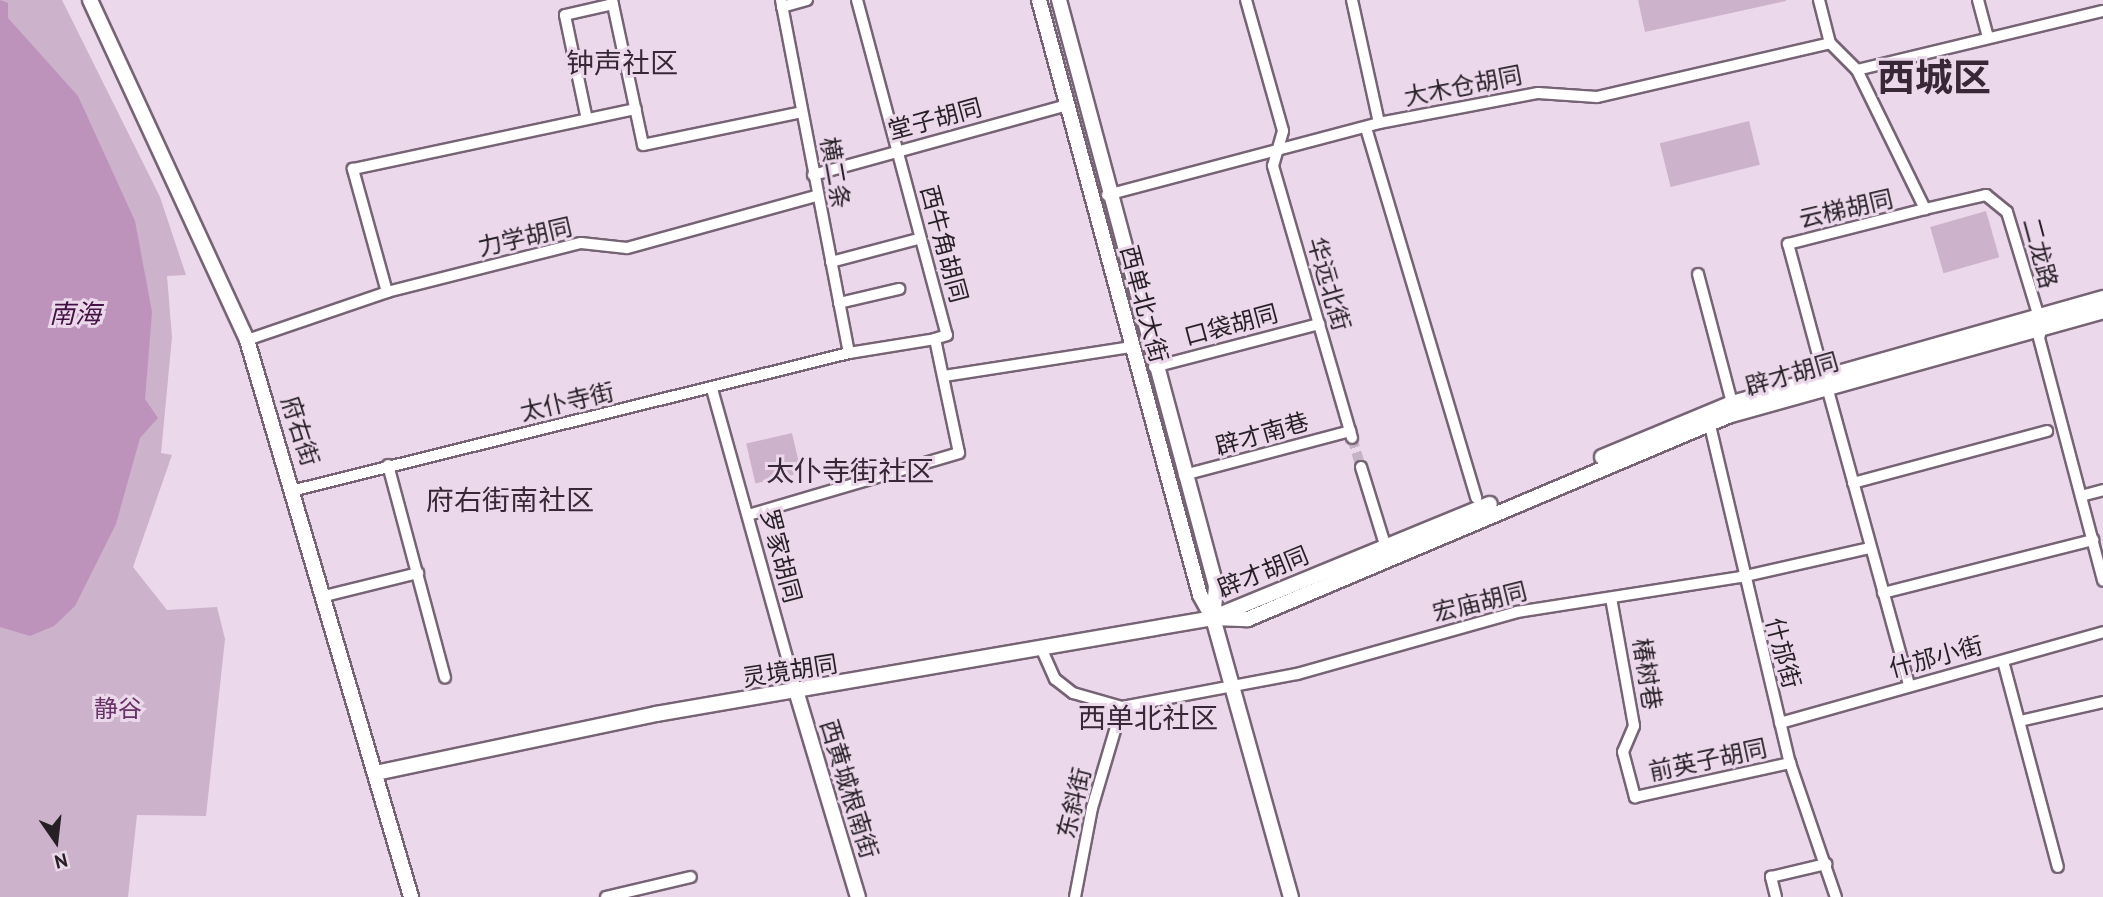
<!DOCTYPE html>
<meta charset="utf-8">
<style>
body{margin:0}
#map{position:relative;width:2103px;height:897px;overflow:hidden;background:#ecd8eb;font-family:"PT Sans","Noto Sans SC",sans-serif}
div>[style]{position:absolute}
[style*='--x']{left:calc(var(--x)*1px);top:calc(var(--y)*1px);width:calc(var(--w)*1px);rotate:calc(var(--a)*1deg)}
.green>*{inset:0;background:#ccb2cb;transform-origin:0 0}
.water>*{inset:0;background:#be93bb}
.minor-tunnel>*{height:10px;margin-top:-5px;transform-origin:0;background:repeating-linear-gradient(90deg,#c4b3c4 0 10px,transparent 0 15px)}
.roads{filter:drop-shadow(2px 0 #766475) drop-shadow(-2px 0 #766475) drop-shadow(0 2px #766475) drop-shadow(0 -2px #766475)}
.minor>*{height:10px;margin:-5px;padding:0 5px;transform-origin:5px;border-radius:5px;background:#fff}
.major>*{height:14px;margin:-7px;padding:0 7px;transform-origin:7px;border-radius:7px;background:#fff}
span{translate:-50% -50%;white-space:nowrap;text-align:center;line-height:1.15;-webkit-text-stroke:6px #ecd8eb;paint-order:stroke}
.street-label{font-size:24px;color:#261f26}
.park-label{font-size:24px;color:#673366}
.water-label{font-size:26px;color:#414;font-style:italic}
.quarter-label{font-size:28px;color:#382837}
.town-label{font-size:38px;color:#382837;font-weight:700}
.north{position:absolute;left:21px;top:806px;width:70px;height:70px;-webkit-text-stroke:5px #ecd8eb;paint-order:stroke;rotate:166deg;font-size:19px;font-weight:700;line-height:28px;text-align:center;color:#261f26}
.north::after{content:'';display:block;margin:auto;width:24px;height:32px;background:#261f26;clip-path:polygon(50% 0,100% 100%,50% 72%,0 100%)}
</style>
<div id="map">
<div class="green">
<div style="clip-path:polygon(0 0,62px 0,160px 197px,186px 275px,167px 276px,172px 337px,161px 453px,172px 455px,133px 567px,167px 610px,217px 607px,225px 639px,206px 816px,137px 815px,128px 897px,0 897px)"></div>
<div style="clip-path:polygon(1638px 0,1786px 0,1786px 1px,1645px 32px)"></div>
<div style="left:1749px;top:121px;width:45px;height:92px;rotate:76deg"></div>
<div style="left:1986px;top:211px;width:48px;height:58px;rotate:74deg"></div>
<div style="left:792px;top:433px;width:41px;height:47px;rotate:77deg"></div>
</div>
<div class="water">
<div style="clip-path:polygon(0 0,8px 3px,8px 18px,78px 96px,135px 221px,152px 312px,145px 399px,158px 418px,140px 438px,116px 524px,75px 606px,54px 626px,30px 636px,0 627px)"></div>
</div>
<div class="minor-tunnel">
<div style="--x:1352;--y:438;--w:30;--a:73"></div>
</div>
<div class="roads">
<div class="minor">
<div style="--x:612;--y:0;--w:148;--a:77.9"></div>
<div style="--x:643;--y:145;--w:162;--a:-11.7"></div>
<div style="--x:781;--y:0;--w:359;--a:79.1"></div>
<div style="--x:857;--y:0;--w:347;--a:75"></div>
<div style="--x:947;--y:335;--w:13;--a:162"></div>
<div style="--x:1246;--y:0;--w:136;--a:74.2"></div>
<div style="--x:1283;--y:131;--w:36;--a:106"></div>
<div style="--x:1273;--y:166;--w:283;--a:73.8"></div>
<div style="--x:1352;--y:0;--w:126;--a:77.6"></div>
<div style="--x:1819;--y:0;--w:44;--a:75.7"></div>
<div style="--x:1830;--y:43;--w:38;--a:45"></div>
<div style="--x:1857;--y:70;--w:155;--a:63.9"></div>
<div style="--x:1925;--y:209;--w:63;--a:-12.9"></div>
<div style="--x:1986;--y:195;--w:27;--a:39"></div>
<div style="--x:2007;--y:212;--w:120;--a:73.1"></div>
<div style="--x:2042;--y:327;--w:11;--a:105"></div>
<div style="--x:2039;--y:338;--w:251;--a:75.2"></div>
<div style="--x:1978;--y:0;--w:39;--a:75"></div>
<div style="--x:782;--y:7;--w:26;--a:-16"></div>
<div style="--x:1857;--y:70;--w:253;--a:-13.5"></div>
<div style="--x:586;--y:115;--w:102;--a:-101.9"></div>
<div style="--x:565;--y:15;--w:49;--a:-12.9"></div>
<div style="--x:1366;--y:128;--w:386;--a:73.4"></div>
<div style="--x:813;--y:175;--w:263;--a:-15.4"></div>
<div style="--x:1107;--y:195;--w:281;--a:-14.8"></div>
<div style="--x:1379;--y:123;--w:162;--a:-10.7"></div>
<div style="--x:1538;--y:93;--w:59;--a:3.9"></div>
<div style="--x:1597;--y:97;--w:239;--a:-13"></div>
<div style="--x:831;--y:262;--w:90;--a:-14.8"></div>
<div style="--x:1698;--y:274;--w:133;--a:75.2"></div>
<div style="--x:387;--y:292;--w:128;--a:-105.5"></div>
<div style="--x:353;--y:169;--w:289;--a:-12"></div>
<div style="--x:839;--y:303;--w:62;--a:-13.1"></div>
<div style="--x:247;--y:340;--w:148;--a:-18.9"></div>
<div style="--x:387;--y:292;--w:200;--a:-14.2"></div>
<div style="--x:581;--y:243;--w:46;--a:6.2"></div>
<div style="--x:627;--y:248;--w:196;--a:-15.4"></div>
<div style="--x:1154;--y:367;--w:171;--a:-14.6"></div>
<div style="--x:944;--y:376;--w:190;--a:-8.8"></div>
<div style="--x:1824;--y:377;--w:138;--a:-105.1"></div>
<div style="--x:1788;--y:244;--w:141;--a:-14.3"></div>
<div style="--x:1827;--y:387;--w:308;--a:74.6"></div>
<div style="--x:712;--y:389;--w:317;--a:74.4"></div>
<div style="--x:1708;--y:417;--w:356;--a:76.7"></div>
<div style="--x:1790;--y:763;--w:142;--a:71.1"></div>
<div style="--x:388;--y:465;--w:220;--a:75"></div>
<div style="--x:1361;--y:467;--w:85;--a:72.8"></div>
<div style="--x:1184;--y:475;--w:172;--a:-14.8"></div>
<div style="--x:1853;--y:483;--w:201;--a:-15"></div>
<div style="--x:295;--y:490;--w:571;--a:-13.89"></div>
<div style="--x:849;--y:353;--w:87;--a:-9.2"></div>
<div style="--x:935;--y:339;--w:116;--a:78.1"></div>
<div style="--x:959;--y:453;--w:219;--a:163.6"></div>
<div style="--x:2081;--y:496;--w:23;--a:-15"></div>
<div style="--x:1883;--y:593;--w:217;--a:-14.2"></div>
<div style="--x:325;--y:596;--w:96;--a:-13.9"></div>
<div style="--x:1611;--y:598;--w:130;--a:79.8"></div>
<div style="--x:1634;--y:726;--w:28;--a:113"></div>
<div style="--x:1623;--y:752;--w:47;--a:75.1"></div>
<div style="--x:1635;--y:797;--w:159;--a:-12.4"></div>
<div style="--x:1042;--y:650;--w:32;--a:66"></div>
<div style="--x:1055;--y:679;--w:23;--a:38"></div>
<div style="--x:1073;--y:693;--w:51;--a:15.9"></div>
<div style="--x:2003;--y:661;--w:213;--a:75.1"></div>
<div style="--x:2020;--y:721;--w:85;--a:-12.9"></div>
<div style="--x:1780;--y:723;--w:336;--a:-15.7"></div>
<div style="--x:606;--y:897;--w:87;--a:-13.2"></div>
<div style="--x:1075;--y:897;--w:91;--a:-79.2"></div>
<div style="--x:1092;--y:808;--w:105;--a:-73.5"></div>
<div style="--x:1122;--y:707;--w:178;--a:-10.7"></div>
<div style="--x:1297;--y:674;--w:229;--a:-15.7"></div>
<div style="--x:1517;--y:612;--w:227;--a:-8.9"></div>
<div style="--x:1741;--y:577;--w:132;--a:-12.7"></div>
<div style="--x:1776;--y:897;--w:21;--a:-104"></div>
<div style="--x:1771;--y:877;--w:57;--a:-13.3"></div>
</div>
<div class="major">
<div style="--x:90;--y:0;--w:374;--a:65.2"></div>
<div style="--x:247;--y:340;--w:581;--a:73.59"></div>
<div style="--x:1039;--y:0;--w:616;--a:74.86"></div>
<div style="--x:1200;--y:595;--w:26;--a:61"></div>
<div style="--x:1213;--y:618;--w:290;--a:74.4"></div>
<div style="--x:1059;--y:0;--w:607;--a:75"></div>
<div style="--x:1216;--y:586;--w:32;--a:95"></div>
<div style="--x:1602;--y:457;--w:141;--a:-22.6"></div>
<div style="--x:1732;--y:403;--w:386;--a:-15.8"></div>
<div style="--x:1214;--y:617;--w:298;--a:-22.3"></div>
<div style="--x:797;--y:694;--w:212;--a:73.3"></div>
<div style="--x:376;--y:773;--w:286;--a:-11.9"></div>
<div style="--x:656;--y:714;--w:565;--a:-9.78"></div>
<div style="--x:1213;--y:618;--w:35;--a:2"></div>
<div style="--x:1248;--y:619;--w:521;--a:-22.92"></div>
<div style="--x:1728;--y:416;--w:389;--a:-15.6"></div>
</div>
</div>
<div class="street-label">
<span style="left:1463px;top:86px;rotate:-11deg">大木仓胡同</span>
<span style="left:935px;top:119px;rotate:-15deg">堂子胡同</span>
<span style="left:835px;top:173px;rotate:80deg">横二条</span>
<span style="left:1846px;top:209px;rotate:-13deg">云梯胡同</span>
<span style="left:525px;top:237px;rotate:-13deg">力学胡同</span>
<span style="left:944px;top:244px;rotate:75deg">西牛角胡同</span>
<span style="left:2040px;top:253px;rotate:75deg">二龙路</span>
<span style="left:1329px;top:284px;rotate:74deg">华远北街</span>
<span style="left:1144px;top:304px;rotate:75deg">西单北大街</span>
<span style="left:1231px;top:325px;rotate:-15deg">口袋胡同</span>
<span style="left:1792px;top:374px;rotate:-16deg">辟才胡同</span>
<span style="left:567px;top:402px;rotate:-13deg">太仆寺街</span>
<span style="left:300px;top:431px;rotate:72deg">府右街</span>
<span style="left:1262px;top:434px;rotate:-16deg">辟才南巷</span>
<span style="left:781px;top:556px;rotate:75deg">罗家胡同</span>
<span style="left:1263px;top:572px;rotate:-22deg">辟才胡同</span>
<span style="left:1480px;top:602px;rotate:-14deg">宏庙胡同</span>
<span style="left:1783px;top:653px;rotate:75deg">什邡街</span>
<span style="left:1936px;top:657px;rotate:-15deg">什邡小街</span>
<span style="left:790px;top:671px;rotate:-9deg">灵境胡同</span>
<span style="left:1647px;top:674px;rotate:81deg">椿树巷</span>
<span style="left:1708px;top:760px;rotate:-12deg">前英子胡同</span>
<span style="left:849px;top:789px;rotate:73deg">西黄城根南街</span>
<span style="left:1074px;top:803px;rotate:-76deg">东斜街</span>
</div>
<div class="park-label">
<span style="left:118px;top:709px">静谷</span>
</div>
<div class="water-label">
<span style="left:75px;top:314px">南海</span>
</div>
<div class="quarter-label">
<span style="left:622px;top:63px">钟声社区</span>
<span style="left:850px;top:471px">太仆寺街社区</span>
<span style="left:510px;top:500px">府右街南社区</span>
<span style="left:1148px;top:718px">西单北社区</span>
</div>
<div class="town-label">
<span style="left:1934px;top:77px">西城区</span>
</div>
<div class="north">N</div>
</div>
